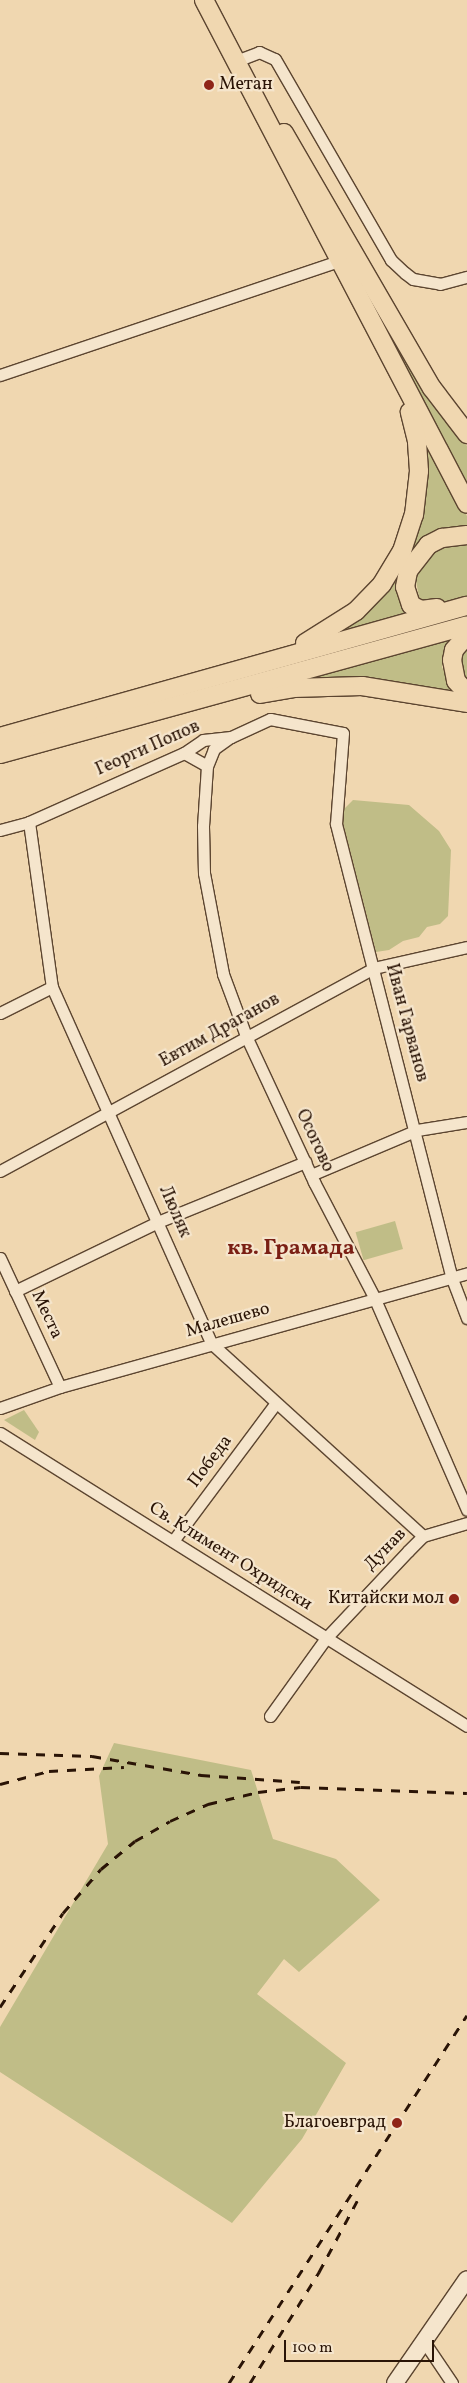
<!DOCTYPE html>
<meta charset="utf-8">
<style>
body{margin:0}
#map{position:relative;width:467px;height:2383px;overflow:hidden;background:#f0d7b0;font-family:Vollkorn,serif}
div>[style]{position:absolute}
[style*='--x']{left:calc(var(--x)*1px);top:calc(var(--y)*1px);width:calc(var(--w)*1px);rotate:calc(var(--a)*1deg)}
.green>*{inset:0;background:#c0bd87;transform-origin:0 0}
.roads{filter:drop-shadow(1px 0 #5c4530) drop-shadow(-1px 0 #5c4530) drop-shadow(0 1px #5c4530) drop-shadow(0 -1px #5c4530)}
.street>*{height:11px;margin:-5.5px;padding:0 5.5px;transform-origin:5.5px;border-radius:5.5px;background:#f5e5cc}
.secondary>*{height:16px;margin:-8px;padding:0 8px;transform-origin:8px;border-radius:8px;background:#f5e5cc}
.primary>*{height:18px;margin:-9px;padding:0 9px;transform-origin:9px;border-radius:9px;background:#f0d7b0}
.rail>*{height:3px;margin-top:-1.5px;transform-origin:0;background:repeating-linear-gradient(90deg,#2a1406 0 9px,transparent 0 18px)}
.dots>*{width:14px;height:14px;translate:-50% -50%;box-sizing:border-box;border:2px solid #f5e5cc;border-radius:50%}
span{translate:-50% -50%;white-space:nowrap;text-align:center;line-height:1.15;-webkit-text-stroke:4.5px #f5e5cc;paint-order:stroke}
.poi-label{font-size:18px;color:#2a1406}
.left{translate:0 -50%;text-align:left}
.right{translate:-100% -50%;text-align:right}
.street-label{font-size:18px;color:#2a1406}
.district-label{font-size:22px;color:#7a1f14;font-weight:700}
.scale{position:absolute;left:284px;top:2340px;width:150px;height:22px;box-sizing:border-box;border:2px solid #2a1406;border-top:0;padding-left:6px;font-size:15px;line-height:18px;white-space:nowrap;color:#2a1406;-webkit-text-stroke:4px #f5e5cc;paint-order:stroke}
</style>
<div id="map">
<div class="green">
<div style="clip-path:polygon(307px 180px,441px 413px,467px 446px,467px 487px)"></div>
<div style="clip-path:polygon(426px 438px,467px 516px,467px 527px,414px 550px,413px 615px,327px 641px,389px 584px)"></div>
<div style="clip-path:polygon(467px 540px,467px 596px,447px 603px,424px 601px,419px 597px,416px 581px,418px 572px,432px 549px)"></div>
<div style="clip-path:polygon(456px 635px,444px 654px,442px 667px,450px 685px,459px 694px,293px 682px)"></div>
<div style="clip-path:polygon(467px 643px,467px 683px,460px 676px,460px 653px)"></div>
<div style="clip-path:polygon(353px 800px,409px 805px,439px 831px,451px 850px,448px 916px,440px 924px,427px 927px,419px 937px,403px 941px,389px 950px,376px 952px,342px 819px,344px 809px)"></div>
<div style="left:395px;top:1221px;width:29px;height:41px;rotate:74deg"></div>
<div style="clip-path:polygon(24px 1410px,39px 1432px,35px 1440px,4px 1420px)"></div>
<div style="clip-path:polygon(114px 1743px,251px 1770px,273px 1839px,336px 1859px,380px 1900px,299px 1972px,284px 1959px,257px 1994px,346px 2063px,302px 2139px,232px 2223px,0 2072px,0 2027px,108px 1844px,99px 1776px)"></div>
</div>
<div class="roads">
<div class="street">
<div style="--x:236;--y:61;--w:25;--a:-21"></div>
<div style="--x:259;--y:52;--w:17;--a:24"></div>
<div style="--x:275;--y:59;--w:232;--a:60"></div>
<div style="--x:391;--y:260;--w:19;--a:43"></div>
<div style="--x:405;--y:273;--w:10;--a:37"></div>
<div style="--x:413;--y:279;--w:27;--a:10"></div>
<div style="--x:440;--y:284;--w:28;--a:-15"></div>
<div style="--x:0;--y:375;--w:358;--a:-18.6"></div>
<div style="--x:229;--y:738;--w:19;--a:144"></div>
<div style="--x:214;--y:749;--w:18;--a:112"></div>
<div style="--x:207;--y:766;--w:60;--a:93.8"></div>
<div style="--x:203;--y:826;--w:47;--a:88.8"></div>
<div style="--x:204;--y:873;--w:103;--a:79.3"></div>
<div style="--x:223;--y:974;--w:66;--a:69.6"></div>
<div style="--x:246;--y:1036;--w:161;--a:65"></div>
<div style="--x:314;--y:1182;--w:130;--a:62.4"></div>
<div style="--x:374;--y:1297;--w:232;--a:66.4"></div>
<div style="--x:184;--y:753;--w:26;--a:29"></div>
<div style="--x:29;--y:822;--w:167;--a:82.1"></div>
<div style="--x:52;--y:987;--w:391;--a:65.9"></div>
<div style="--x:212;--y:1344;--w:285;--a:42.3"></div>
<div style="--x:0;--y:830;--w:30;--a:-15"></div>
<div style="--x:29;--y:822;--w:170;--a:-24"></div>
<div style="--x:184;--y:753;--w:23;--a:-34"></div>
<div style="--x:203;--y:740;--w:28;--a:-6"></div>
<div style="--x:231;--y:737;--w:43;--a:-24.8"></div>
<div style="--x:270;--y:719;--w:74;--a:10.9"></div>
<div style="--x:343;--y:733;--w:91;--a:94.4"></div>
<div style="--x:336;--y:824;--w:466;--a:75.7"></div>
<div style="--x:451;--y:1276;--w:45;--a:69.1"></div>
<div style="--x:0;--y:1013;--w:58;--a:-26.6"></div>
<div style="--x:0;--y:1171;--w:426;--a:-28.5"></div>
<div style="--x:374;--y:968;--w:95;--a:-12.7"></div>
<div style="--x:311;--y:1175;--w:115;--a:-23"></div>
<div style="--x:417;--y:1130;--w:51;--a:-9.1"></div>
<div style="--x:0;--y:1258;--w:142;--a:65.1"></div>
<div style="--x:15;--y:1291;--w:161;--a:-25.8"></div>
<div style="--x:160;--y:1221;--w:157;--a:-22.1"></div>
<div style="--x:0;--y:1408;--w:64;--a:-19.3"></div>
<div style="--x:60;--y:1387;--w:423;--a:-15.6"></div>
<div style="--x:0;--y:1433;--w:551;--a:32.1"></div>
<div style="--x:173;--y:1541;--w:172;--a:-53.3"></div>
<div style="--x:270;--y:1716;--w:96;--a:-54.3"></div>
<div style="--x:326;--y:1638;--w:120;--a:-46.7"></div>
<div style="--x:408;--y:1551;--w:21;--a:-45"></div>
<div style="--x:423;--y:1536;--w:46;--a:-16.5"></div>
<div style="--x:423;--y:2340;--w:52;--a:56"></div>
</div>
<div class="secondary">
<div style="--x:395;--y:2383;--w:126;--a:-55.3"></div>
</div>
<div class="primary">
<div style="--x:204;--y:0;--w:568;--a:62.44"></div>
<div style="--x:284;--y:133;--w:295;--a:59.9"></div>
<div style="--x:432;--y:388;--w:58;--a:52.7"></div>
<div style="--x:437;--y:608;--w:16;--a:173"></div>
<div style="--x:421;--y:610;--w:11;--a:-153"></div>
<div style="--x:411;--y:605;--w:19;--a:-108"></div>
<div style="--x:405;--y:587;--w:16;--a:-79"></div>
<div style="--x:408;--y:571;--w:33;--a:-52"></div>
<div style="--x:428;--y:545;--w:16;--a:-27"></div>
<div style="--x:442;--y:538;--w:25;--a:-7"></div>
<div style="--x:467;--y:635;--w:20;--a:131"></div>
<div style="--x:454;--y:650;--w:10;--a:101"></div>
<div style="--x:452;--y:660;--w:21;--a:79"></div>
<div style="--x:456;--y:681;--w:16;--a:47"></div>
<div style="--x:305;--y:643;--w:60;--a:-32.1"></div>
<div style="--x:356;--y:611;--w:37;--a:-46"></div>
<div style="--x:382;--y:584;--w:39;--a:-59"></div>
<div style="--x:402;--y:551;--w:38;--a:-72"></div>
<div style="--x:414;--y:515;--w:44;--a:-83.5"></div>
<div style="--x:419;--y:471;--w:30;--a:-94"></div>
<div style="--x:417;--y:441;--w:30;--a:-104"></div>
<div style="--x:260;--y:694;--w:34;--a:-10"></div>
<div style="--x:293;--y:688;--w:69;--a:-1.7"></div>
<div style="--x:362;--y:686;--w:106;--a:9.2"></div>
<div style="--x:0;--y:737;--w:485;--a:-15.7"></div>
<div style="--x:0;--y:754;--w:484;--a:-15.4"></div>
</div>
</div>
<div class="rail">
<div style="--x:0;--y:1753;--w:92;--a:1.9"></div>
<div style="--x:92;--y:1756;--w:111;--a:9.9"></div>
<div style="--x:201;--y:1775;--w:99;--a:4"></div>
<div style="--x:0;--y:1784;--w:51;--a:-14.9"></div>
<div style="--x:49;--y:1771;--w:75;--a:-3.1"></div>
<div style="--x:0;--y:2007;--w:113;--a:-56.2"></div>
<div style="--x:63;--y:1913;--w:58;--a:-49.2"></div>
<div style="--x:101;--y:1869;--w:44;--a:-39.5"></div>
<div style="--x:135;--y:1841;--w:40;--a:-29.7"></div>
<div style="--x:170;--y:1821;--w:42;--a:-24.1"></div>
<div style="--x:208;--y:1804;--w:51;--a:-13.5"></div>
<div style="--x:258;--y:1792;--w:43;--a:-6.6"></div>
<div style="--x:301;--y:1787;--w:166;--a:2.1"></div>
<div style="--x:229;--y:2383;--w:438;--a:-57.1"></div>
<div style="--x:250;--y:2383;--w:131;--a:-58.1"></div>
<div style="--x:319;--y:2272;--w:81;--a:-61.8"></div>
</div>
<div class="dots">
<div style="left:209px;top:85px;background:#8f2418"></div>
<div style="left:454px;top:1599px;background:#8f2418"></div>
<div style="left:397px;top:2123px;background:#8f2418"></div>
</div>
<div class="poi-label">
<span class="left" style="left:219px;top:85px">Метан</span>
<span class="right" style="left:444px;top:1599px">Китайски мол</span>
<span class="right" style="left:386px;top:2123px">Благоевград</span>
</div>
<div class="street-label">
<span style="left:148px;top:749px;rotate:-24deg">Георги Попов</span>
<span style="left:406px;top:1023px;rotate:75deg">Иван Гарванов</span>
<span style="left:220px;top:1031px;rotate:-29deg">Евтим Драганов</span>
<span style="left:314px;top:1141px;rotate:65deg">Осогово</span>
<span style="left:174px;top:1212px;rotate:66deg">Люляк</span>
<span style="left:46px;top:1315px;rotate:65deg">Места</span>
<span style="left:228px;top:1321px;rotate:-16deg">Малешево</span>
<span style="left:211px;top:1462px;rotate:-53deg">Победа</span>
<span style="left:386px;top:1550px;rotate:-46deg">Дунав</span>
<span style="left:230px;top:1557px;rotate:32deg">Св. Климент Охридски</span>
</div>
<div class="district-label">
<span style="left:291px;top:1249px">кв. Грамада</span>
</div>
<div class="scale">100 m</div>
</div>
